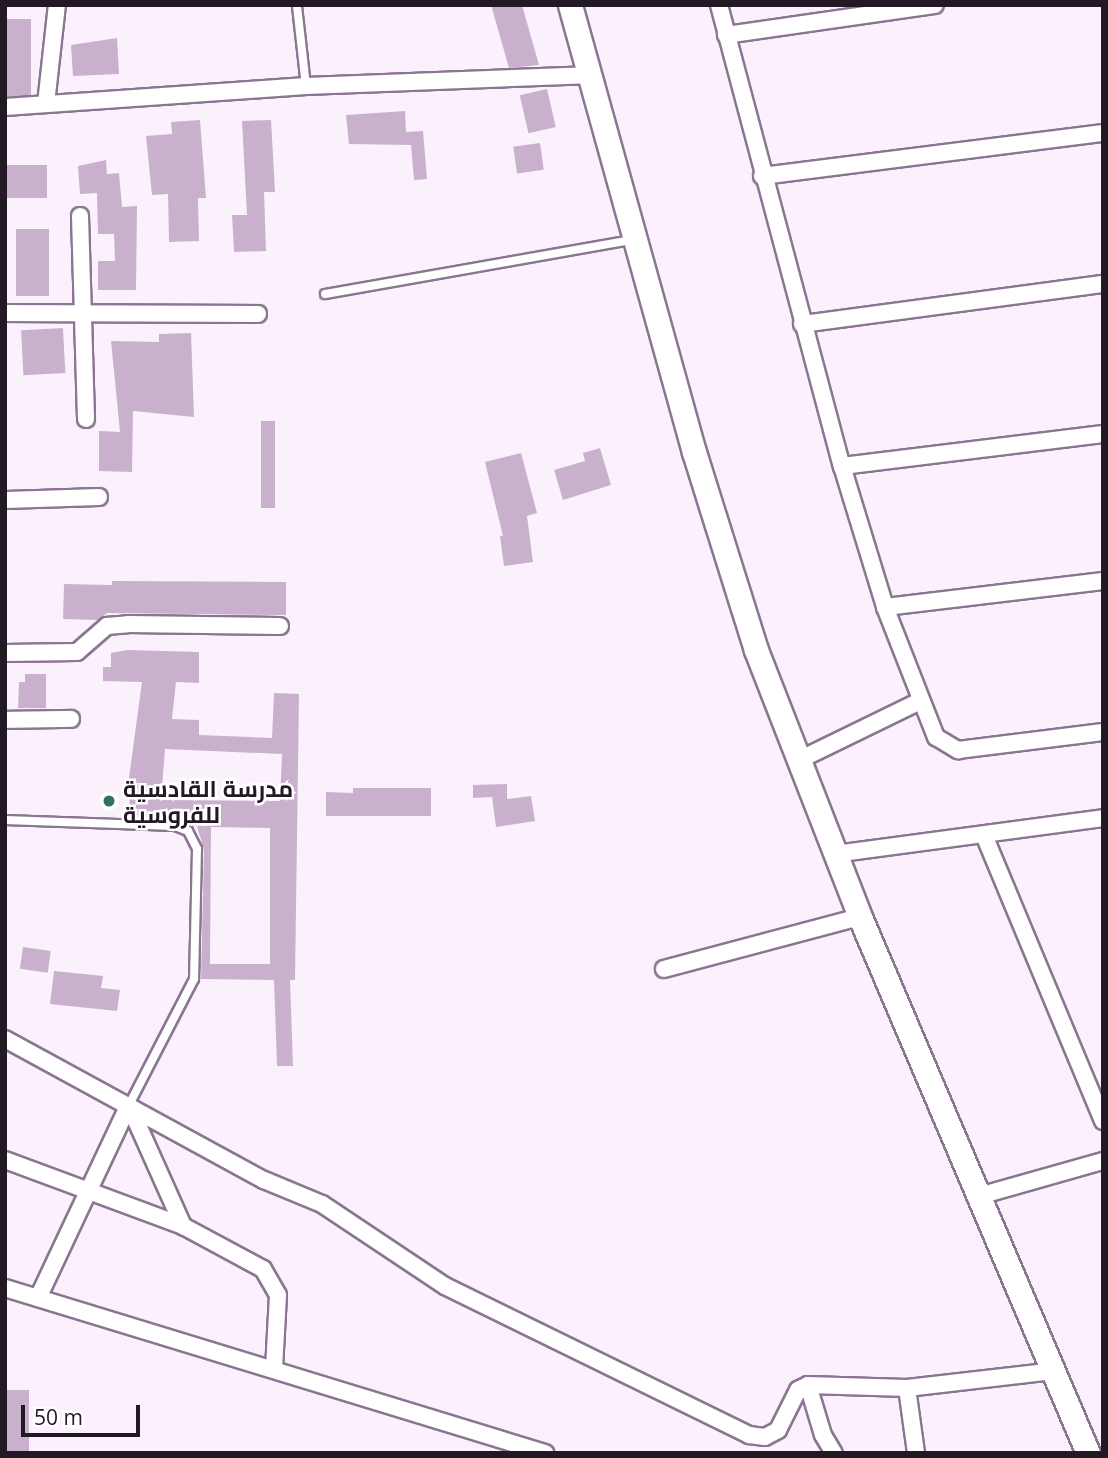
<!DOCTYPE html>
<meta charset="utf-8">
<style>
body{margin:0}
#map{position:relative;width:1108px;height:1458px;overflow:hidden;background:#fbf1fd;font-family:"Open Sans",Cairo,sans-serif}
div>[style]{position:absolute}
[style*='--x']{left:calc(var(--x)*1px);top:calc(var(--y)*1px);width:calc(var(--w)*1px);rotate:calc(var(--a)*1deg)}
.building>*{inset:0;background:#c9b1ce;transform-origin:0 0}
.roads{filter:drop-shadow(2px 0 #8b7590) drop-shadow(-2px 0 #8b7590) drop-shadow(0 2px #8b7590) drop-shadow(0 -2px #8b7590)}
.lane>*{height:8px;margin:-4px;padding:0 4px;transform-origin:4px;border-radius:4px;background:#fff}
.street>*{height:16px;margin:-8px;padding:0 8px;transform-origin:8px;border-radius:8px;background:#fff}
.secondary>*{height:23px;margin:-11.5px;padding:0 11.5px;transform-origin:11.5px;border-radius:11.5px;background:#fff}
.dots>*{width:19px;height:19px;translate:-50% -50%;box-sizing:border-box;border:4px solid #fff;border-radius:50%}
span{translate:-50% -50%;white-space:nowrap;text-align:center;line-height:1.15;-webkit-text-stroke:5px #fff;paint-order:stroke}
.poi-label{font-size:23px;color:#221924;font-weight:700}
.left{translate:0 -50%;text-align:left}
.frame{position:absolute;inset:0;border:7px solid #221924;pointer-events:none}
.scale{position:absolute;left:21px;top:1405px;width:119px;height:32px;box-sizing:border-box;border:4px solid #221924;border-top:0;padding-left:9px;font-size:21px;line-height:24px;white-space:nowrap;color:#221924;-webkit-text-stroke:5px #fff;paint-order:stroke}
</style>
<div id="map">
<div class="building">
<div style="clip-path:polygon(491px 5px,522px 5px,539px 65px,509px 68px)"></div>
<div style="left:5px;top:19px;width:26px;height:77px"></div>
<div style="clip-path:polygon(117px 38px,119px 74px,73px 76px,71px 45px)"></div>
<div style="left:547px;top:89px;width:39px;height:28px;rotate:77deg"></div>
<div style="clip-path:polygon(405px 111px,406px 132px,423px 131px,427px 179px,414px 180px,411px 145px,349px 144px,346px 115px)"></div>
<div style="clip-path:polygon(200px 120px,206px 198px,198px 198px,199px 241px,169px 242px,168px 194px,152px 195px,146px 136px,172px 134px,171px 122px)"></div>
<div style="clip-path:polygon(271px 120px,275px 192px,264px 192px,266px 251px,234px 252px,232px 215px,247px 215px,242px 121px)"></div>
<div style="left:540px;top:143px;width:27px;height:27px;rotate:82deg"></div>
<div style="clip-path:polygon(106px 160px,107px 174px,119px 173px,122px 207px,137px 206px,136px 290px,98px 290px,98px 261px,115px 261px,114px 234px,98px 234px,97px 193px,80px 194px,78px 166px)"></div>
<div style="left:5px;top:165px;width:42px;height:33px"></div>
<div style="left:16px;top:229px;width:33px;height:67px"></div>
<div style="left:63px;top:328px;width:45px;height:42px;rotate:87deg"></div>
<div style="clip-path:polygon(191px 333px,194px 417px,133px 411px,132px 472px,99px 471px,99px 431px,120px 432px,111px 341px,159px 342px,159px 334px)"></div>
<div style="left:261px;top:421px;width:14px;height:87px"></div>
<div style="clip-path:polygon(600px 448px,611px 485px,563px 500px,554px 470px,585px 461px,583px 453px)"></div>
<div style="clip-path:polygon(521px 453px,537px 513px,527px 516px,533px 562px,504px 566px,500px 536px,503px 536px,485px 462px)"></div>
<div style="clip-path:polygon(112px 581px,286px 582px,286px 615px,107px 613px,98px 620px,63px 619px,64px 584px,112px 585px)"></div>
<div style="clip-path:polygon(evenodd,127px 650px,199px 652px,199px 683px,176px 682px,172px 719px,199px 720px,199px 735px,272px 738px,274px 693px,299px 694px,295px 980px,290px 980px,293px 1066px,277px 1066px,274px 980px,201px 979px,204px 849px,197px 827px,189px 821px,131px 817px,128px 785px,142px 682px,103px 681px,103px 667px,111px 667px,111px 653px,127px 650px,165px 749px,282px 754px,280px 801px,161px 800px,165px 749px,127px 650px,211px 827px,270px 828px,270px 964px,210px 964px,211px 827px)"></div>
<div style="clip-path:polygon(25px 674px,46px 674px,46px 708px,18px 708px,19px 682px,25px 682px)"></div>
<div style="clip-path:polygon(507px 784px,507px 799px,531px 796px,535px 821px,496px 827px,492px 797px,473px 798px,473px 785px)"></div>
<div style="clip-path:polygon(353px 788px,431px 788px,431px 816px,326px 816px,326px 792px,353px 793px)"></div>
<div style="left:23px;top:947px;width:28px;height:22px;rotate:8deg"></div>
<div style="clip-path:polygon(54px 971px,103px 976px,101px 988px,120px 990px,117px 1011px,50px 1004px)"></div>
<div style="left:5px;top:1390px;width:24px;height:63px"></div>
</div>
<div class="roads">
<div class="lane">
<div style="--x:297;--y:6;--w:81;--a:83.6"></div>
<div style="--x:325;--y:294;--w:312;--a:-10"></div>
<div style="--x:5;--y:820;--w:170;--a:2"></div>
<div style="--x:175;--y:826;--w:14;--a:21"></div>
<div style="--x:188;--y:831;--w:20;--a:63"></div>
<div style="--x:197;--y:849;--w:130;--a:91.3"></div>
<div style="--x:194;--y:979;--w:142;--a:117.3"></div>
</div>
<div class="street">
<div style="--x:719;--y:5;--w:477;--a:75.1"></div>
<div style="--x:842;--y:466;--w:147;--a:73"></div>
<div style="--x:885;--y:607;--w:140;--a:68.6"></div>
<div style="--x:936;--y:737;--w:26;--a:31"></div>
<div style="--x:958;--y:750;--w:146;--a:-7.1"></div>
<div style="--x:726;--y:35;--w:211;--a:-8.2"></div>
<div style="--x:46;--y:104;--w:100;--a:-83.7"></div>
<div style="--x:5;--y:107;--w:302;--a:-4"></div>
<div style="--x:306;--y:86;--w:281;--a:-2.2"></div>
<div style="--x:762;--y:176;--w:344;--a:-7.2"></div>
<div style="--x:80;--y:216;--w:203;--a:88.3"></div>
<div style="--x:5;--y:313;--w:253;--a:0.2"></div>
<div style="--x:802;--y:324;--w:304;--a:-7.6"></div>
<div style="--x:842;--y:466;--w:263;--a:-7"></div>
<div style="--x:5;--y:500;--w:94;--a:-1.8"></div>
<div style="--x:885;--y:607;--w:220;--a:-6.8"></div>
<div style="--x:5;--y:653;--w:72;--a:-0.8"></div>
<div style="--x:77;--y:652;--w:40;--a:-41"></div>
<div style="--x:107;--y:626;--w:21;--a:-5"></div>
<div style="--x:128;--y:624;--w:152;--a:0.8"></div>
<div style="--x:5;--y:720;--w:66;--a:-0.9"></div>
<div style="--x:797;--y:761;--w:137;--a:-26"></div>
<div style="--x:984;--y:835;--w:310;--a:67.4"></div>
<div style="--x:834;--y:854;--w:271;--a:-7.6"></div>
<div style="--x:664;--y:969;--w:203;--a:-14.9"></div>
<div style="--x:5;--y:1039;--w:295;--a:28.6"></div>
<div style="--x:264;--y:1180;--w:63;--a:22.5"></div>
<div style="--x:322;--y:1204;--w:148;--a:33.7"></div>
<div style="--x:445;--y:1286;--w:339;--a:26.1"></div>
<div style="--x:749;--y:1435;--w:16;--a:7"></div>
<div style="--x:765;--y:1437;--w:15;--a:-28"></div>
<div style="--x:778;--y:1430;--w:45;--a:-63.4"></div>
<div style="--x:798;--y:1390;--w:11;--a:-27"></div>
<div style="--x:808;--y:1385;--w:99;--a:1.7"></div>
<div style="--x:907;--y:1388;--w:147;--a:-6.6"></div>
<div style="--x:5;--y:1160;--w:190;--a:20.3"></div>
<div style="--x:183;--y:1226;--w:91;--a:28.3"></div>
<div style="--x:263;--y:1269;--w:30;--a:60"></div>
<div style="--x:278;--y:1295;--w:73;--a:93.1"></div>
<div style="--x:979;--y:1196;--w:129;--a:-15.8"></div>
<div style="--x:5;--y:1288;--w:565;--a:16.99"></div>
<div style="--x:38;--y:1298;--w:213;--a:-64.8"></div>
<div style="--x:129;--y:1105;--w:133;--a:65.9"></div>
<div style="--x:808;--y:1385;--w:52;--a:73.3"></div>
<div style="--x:823;--y:1435;--w:21;--a:59"></div>
<div style="--x:907;--y:1388;--w:66;--a:82.1"></div>
</div>
<div class="secondary">
<div style="--x:570;--y:5;--w:464;--a:74.5"></div>
<div style="--x:694;--y:452;--w:207;--a:72.6"></div>
<div style="--x:756;--y:650;--w:287;--a:68.7"></div>
<div style="--x:860;--y:917;--w:582;--a:66.96"></div>
</div>
</div>
<div class="dots">
<div style="left:109px;top:801px;background:#2e7265"></div>
</div>
<div class="poi-label">
<span class="left" style="left:123px;top:801px">مدرسة القادسية<br>للفروسية</span>
</div>
<div class="frame"></div>
<div class="scale">50 m</div>
</div>
